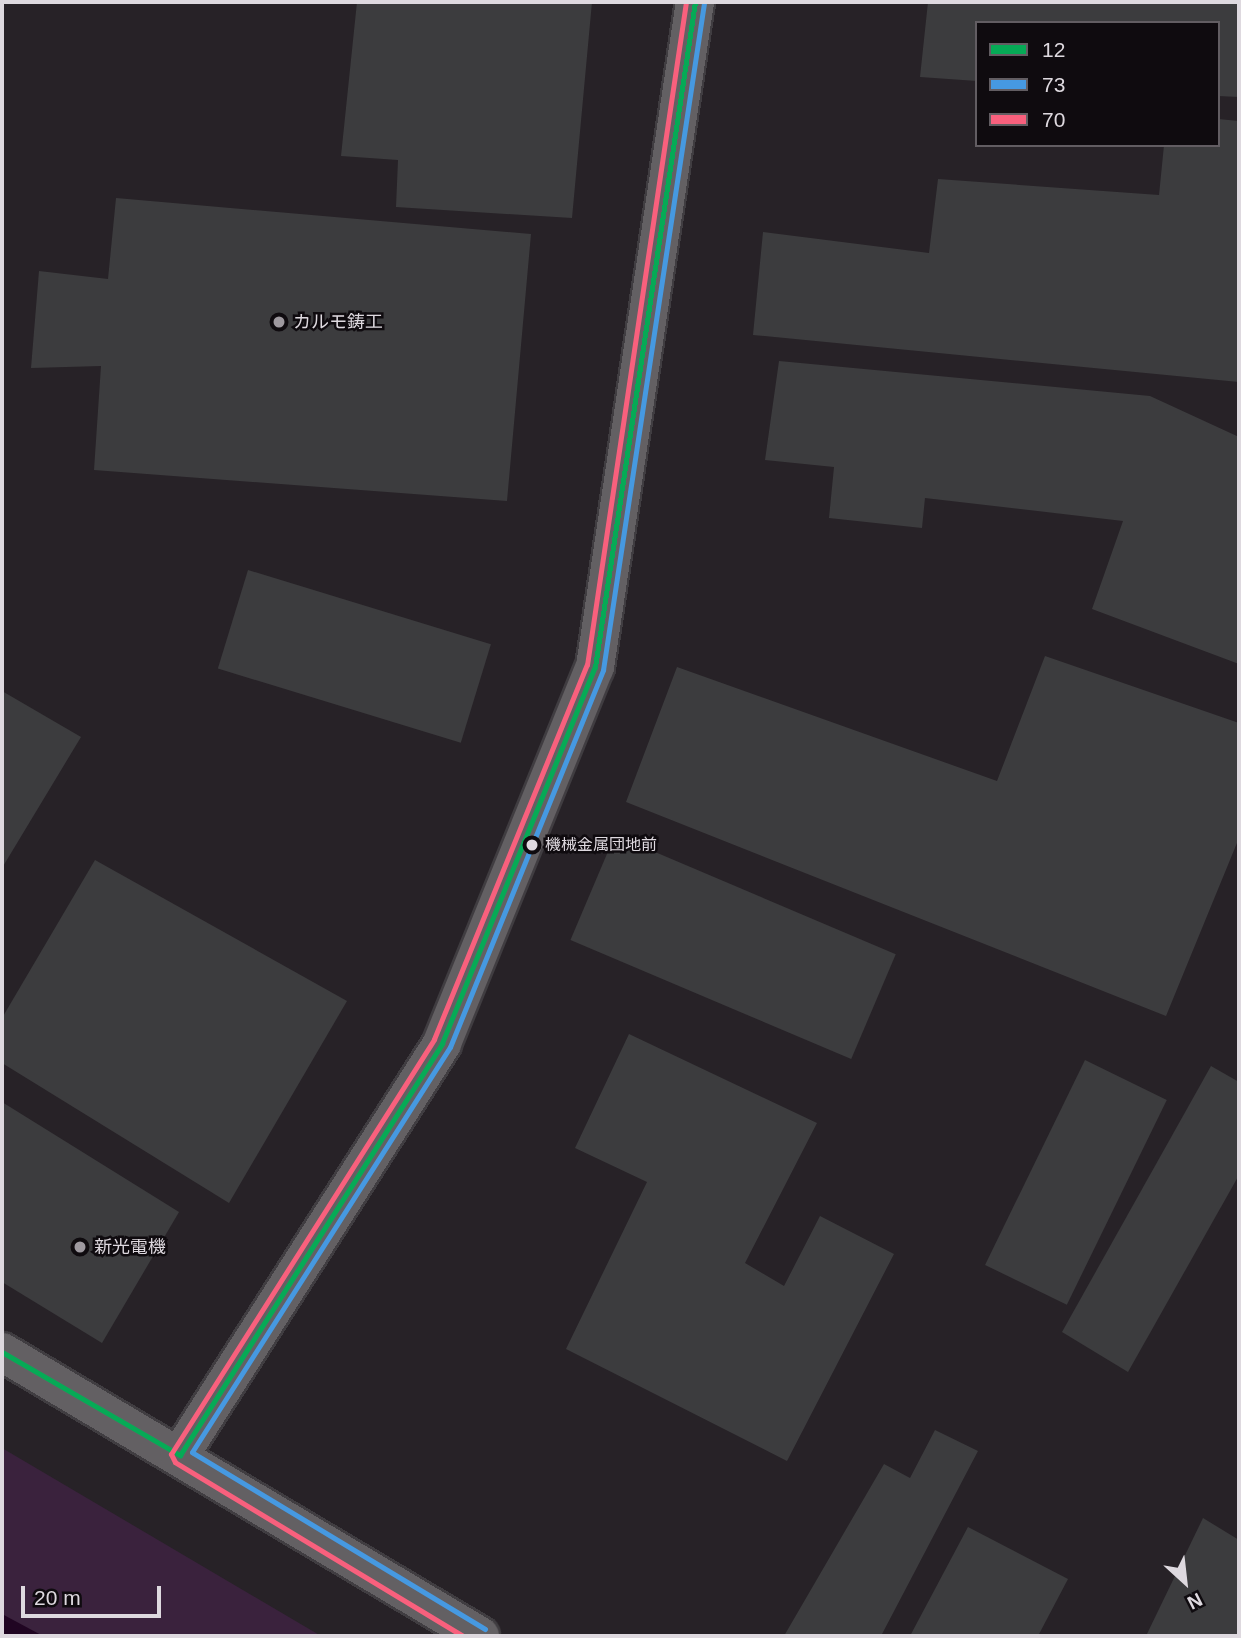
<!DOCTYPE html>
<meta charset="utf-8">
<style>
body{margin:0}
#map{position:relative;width:1241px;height:1638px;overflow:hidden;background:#272227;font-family:Helvetica,"Noto Sans JP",sans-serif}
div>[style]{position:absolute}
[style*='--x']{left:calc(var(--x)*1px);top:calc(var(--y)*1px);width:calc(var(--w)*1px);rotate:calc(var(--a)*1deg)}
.green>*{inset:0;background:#3a223d}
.water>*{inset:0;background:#200522}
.building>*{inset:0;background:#3c3c3e;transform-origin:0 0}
.roads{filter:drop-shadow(2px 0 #403d41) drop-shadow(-2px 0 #403d41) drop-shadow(0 2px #403d41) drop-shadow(0 -2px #403d41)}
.tertiary>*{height:38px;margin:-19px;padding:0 19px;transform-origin:19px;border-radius:19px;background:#636063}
.bus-1>*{height:5px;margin:-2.5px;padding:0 2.5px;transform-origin:2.5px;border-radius:2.5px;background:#06aa56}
.bus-2>*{height:5px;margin:-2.5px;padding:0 2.5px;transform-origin:2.5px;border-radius:2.5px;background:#4699e1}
.bus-3>*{height:5px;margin:-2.5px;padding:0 2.5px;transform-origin:2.5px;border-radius:2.5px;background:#f8607d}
.dots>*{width:19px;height:19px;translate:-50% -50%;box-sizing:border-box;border:4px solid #0f0b0f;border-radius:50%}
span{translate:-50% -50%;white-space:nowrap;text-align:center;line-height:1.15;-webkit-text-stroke:5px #0f0b0f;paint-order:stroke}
.bus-label{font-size:16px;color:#ded9df}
.left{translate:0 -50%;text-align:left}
.poi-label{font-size:18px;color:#ded9df}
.frame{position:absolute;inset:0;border:4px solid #ded9df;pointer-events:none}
.legend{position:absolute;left:975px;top:21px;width:245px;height:126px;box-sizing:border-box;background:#0f0b0f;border:2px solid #625d62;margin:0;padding:9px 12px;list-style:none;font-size:21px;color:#ded9df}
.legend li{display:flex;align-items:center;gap:14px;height:35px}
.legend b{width:35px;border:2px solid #625d62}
.north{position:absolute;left:1150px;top:1547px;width:70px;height:70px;-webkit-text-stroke:5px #0f0b0f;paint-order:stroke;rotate:153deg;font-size:19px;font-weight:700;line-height:28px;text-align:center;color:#ded9df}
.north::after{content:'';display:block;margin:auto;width:24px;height:32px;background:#ded9df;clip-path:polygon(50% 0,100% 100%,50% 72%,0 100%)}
.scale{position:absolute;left:21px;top:1586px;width:140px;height:32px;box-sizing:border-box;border:4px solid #ded9df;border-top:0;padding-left:9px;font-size:21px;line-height:24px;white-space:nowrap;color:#ded9df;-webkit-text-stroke:5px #0f0b0f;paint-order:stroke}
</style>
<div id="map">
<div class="green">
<div style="clip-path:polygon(2px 1448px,321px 1636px,2px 1636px)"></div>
</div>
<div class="water">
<div style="clip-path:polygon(2px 1614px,43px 1636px,2px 1636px)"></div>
</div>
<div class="building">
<div style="clip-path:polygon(357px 2px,592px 2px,572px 218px,396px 207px,398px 160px,341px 156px)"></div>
<div style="clip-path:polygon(928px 2px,1239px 2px,1239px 97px,1218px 96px,1218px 23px,977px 23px,977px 81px,920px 77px)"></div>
<div style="clip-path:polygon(1218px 119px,1239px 121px,1239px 382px,753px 335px,763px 232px,929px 253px,938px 179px,1159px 195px,1164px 145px,1218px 145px)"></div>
<div style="clip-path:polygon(116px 198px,531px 234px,507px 501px,94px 470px,101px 366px,31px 368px,39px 271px,108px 279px)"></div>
<div style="clip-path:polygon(779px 361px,1150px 396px,1239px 437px,1239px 664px,1092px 609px,1123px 521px,925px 498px,922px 528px,829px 518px,834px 467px,765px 460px)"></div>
<div style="left:248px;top:570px;width:254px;height:103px;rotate:17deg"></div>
<div style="clip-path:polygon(1045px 656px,1239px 723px,1239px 838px,1166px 1016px,626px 802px,677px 667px,997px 781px)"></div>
<div style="clip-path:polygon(2px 691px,81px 737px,2px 868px)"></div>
<div style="left:615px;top:835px;width:305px;height:114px;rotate:23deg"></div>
<div style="clip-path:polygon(95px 860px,347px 1001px,229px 1203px,2px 1063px,2px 1018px)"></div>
<div style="clip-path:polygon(629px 1034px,817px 1123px,745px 1263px,784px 1286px,820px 1216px,894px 1254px,787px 1461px,566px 1349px,647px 1182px,575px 1148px)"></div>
<div style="left:1085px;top:1060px;width:91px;height:228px;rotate:26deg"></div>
<div style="clip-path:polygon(1211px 1066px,1239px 1082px,1239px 1175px,1128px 1372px,1062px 1332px)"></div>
<div style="clip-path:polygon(2px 1102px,179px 1212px,102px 1343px,2px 1282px)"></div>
<div style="clip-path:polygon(935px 1430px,978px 1451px,881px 1636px,784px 1636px,884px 1464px,910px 1478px)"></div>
<div style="clip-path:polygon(1203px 1518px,1239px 1540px,1239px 1636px,1146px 1636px)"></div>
<div style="clip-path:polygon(968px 1527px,1068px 1579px,1038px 1636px,910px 1636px)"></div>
</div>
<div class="roads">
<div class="tertiary">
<div style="--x:2;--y:1352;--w:556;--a:30.72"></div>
<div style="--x:180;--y:1455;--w:488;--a:-57.5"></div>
<div style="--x:442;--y:1043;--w:406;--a:-67.9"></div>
<div style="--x:595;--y:667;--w:672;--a:-81.45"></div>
</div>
</div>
<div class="bus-1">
<div style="--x:2;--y:1352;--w:206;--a:30.1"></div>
<div style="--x:180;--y:1455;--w:488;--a:-57.5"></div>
<div style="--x:442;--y:1043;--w:406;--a:-67.9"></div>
<div style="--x:595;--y:667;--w:672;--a:-81.45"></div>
</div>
<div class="bus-2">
<div style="--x:485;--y:1629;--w:342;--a:-148.9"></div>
<div style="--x:192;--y:1452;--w:480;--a:-57.5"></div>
<div style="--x:450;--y:1047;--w:407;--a:-67.9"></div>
<div style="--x:603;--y:670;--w:675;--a:-81.39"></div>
</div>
<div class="bus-3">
<div style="--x:463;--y:1636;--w:336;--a:-148.9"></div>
<div style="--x:175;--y:1462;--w:9;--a:-117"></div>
<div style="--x:171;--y:1454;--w:491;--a:-57.6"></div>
<div style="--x:434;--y:1039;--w:404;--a:-67.8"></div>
<div style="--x:587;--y:665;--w:670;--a:-81.51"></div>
</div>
<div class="dots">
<div style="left:279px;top:322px;background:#9e999f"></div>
<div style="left:532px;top:845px;background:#ded9df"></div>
<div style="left:80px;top:1247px;background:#9e999f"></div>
</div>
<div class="bus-label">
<span class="left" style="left:545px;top:845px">機械金属団地前</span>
</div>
<div class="poi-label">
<span class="left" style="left:293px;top:322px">カルモ鋳工</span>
<span class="left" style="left:94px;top:1247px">新光電機</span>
</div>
<div class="frame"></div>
<ul class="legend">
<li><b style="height:9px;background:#06aa56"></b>12</li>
<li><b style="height:9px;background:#4699e1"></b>73</li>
<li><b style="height:9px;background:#f8607d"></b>70</li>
</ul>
<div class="north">N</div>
<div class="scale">20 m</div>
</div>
